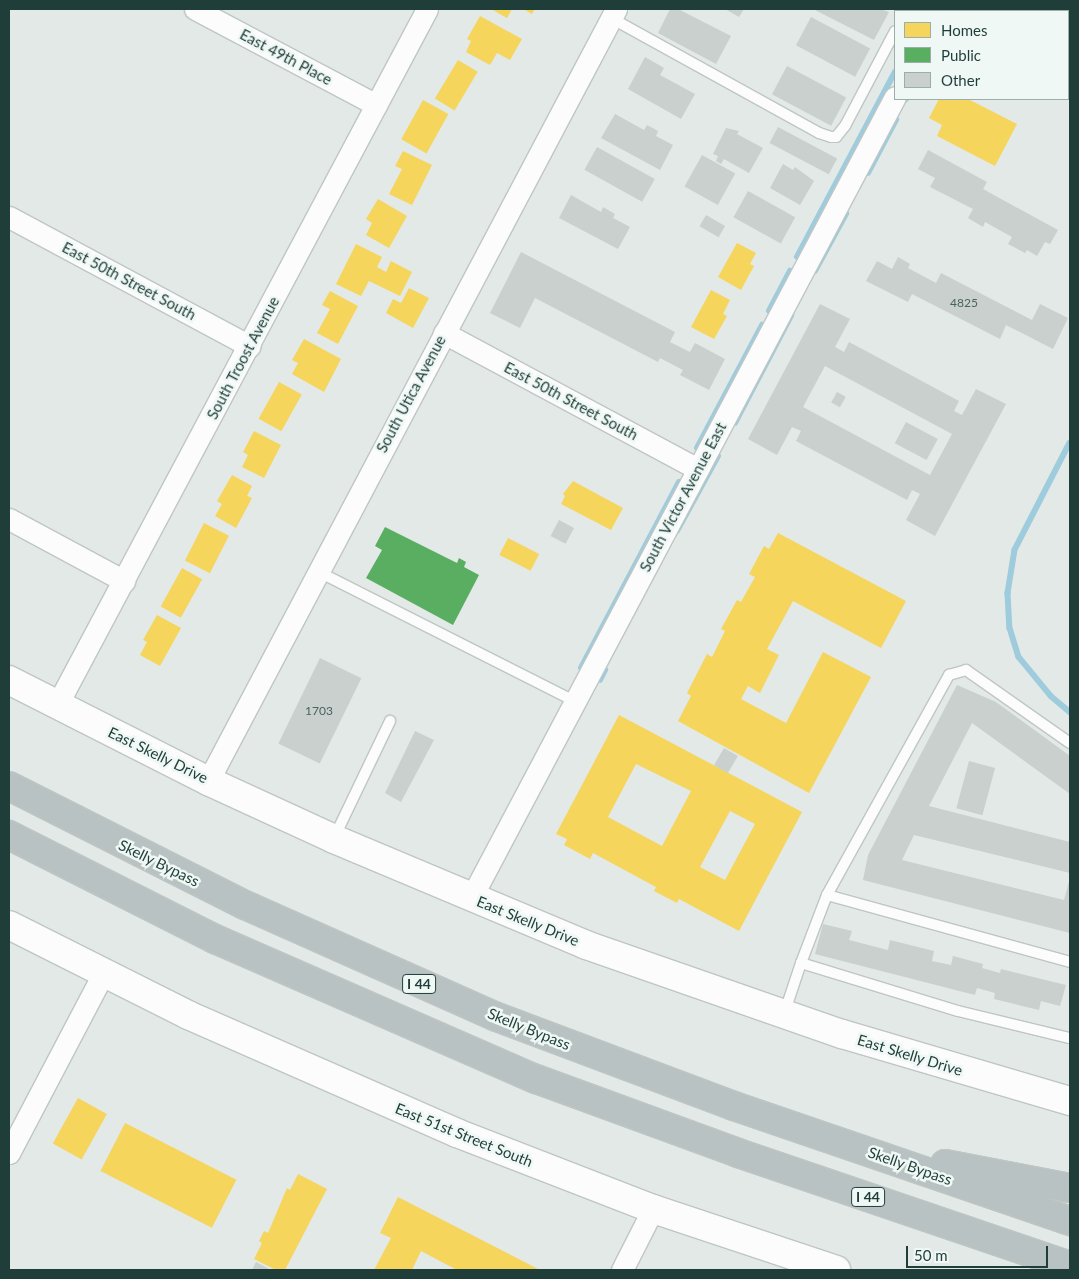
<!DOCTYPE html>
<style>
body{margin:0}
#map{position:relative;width:1079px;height:1279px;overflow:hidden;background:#e2e9e7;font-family:Lato,sans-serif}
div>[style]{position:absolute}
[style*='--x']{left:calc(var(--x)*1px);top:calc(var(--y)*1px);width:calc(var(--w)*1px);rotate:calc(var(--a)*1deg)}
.homes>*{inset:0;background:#f6d55c;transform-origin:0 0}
.public>*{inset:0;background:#5aae61}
.stream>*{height:5.5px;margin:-2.75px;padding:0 2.75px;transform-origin:2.75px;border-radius:2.75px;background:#9eccdc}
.building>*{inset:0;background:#c9d0ce;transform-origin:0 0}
.roads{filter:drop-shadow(1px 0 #bfc6c4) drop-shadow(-1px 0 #bfc6c4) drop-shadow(0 1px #bfc6c4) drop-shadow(0 -1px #bfc6c4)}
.lane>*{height:10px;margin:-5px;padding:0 5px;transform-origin:5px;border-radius:5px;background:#fbfcfb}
.street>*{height:21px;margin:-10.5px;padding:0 10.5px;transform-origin:10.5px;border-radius:10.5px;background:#fbfcfb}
.secondary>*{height:28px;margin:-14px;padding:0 14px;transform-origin:14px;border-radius:14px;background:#fbfcfb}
.highway>*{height:28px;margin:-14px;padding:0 14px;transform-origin:14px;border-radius:14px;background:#b9c2c2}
span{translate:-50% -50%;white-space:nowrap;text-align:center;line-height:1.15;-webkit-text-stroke:5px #f0f8f5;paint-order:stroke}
.number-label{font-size:12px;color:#4a635f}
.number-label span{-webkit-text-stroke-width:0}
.shield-label span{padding:1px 4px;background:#f0f8f5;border:1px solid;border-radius:4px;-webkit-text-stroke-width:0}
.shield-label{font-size:14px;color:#1f3e39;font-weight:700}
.street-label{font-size:15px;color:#1f3e39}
.frame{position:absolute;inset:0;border:10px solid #1f3e39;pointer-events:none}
.legend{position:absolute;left:894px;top:10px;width:175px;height:90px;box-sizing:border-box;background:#f0f8f5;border:1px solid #9caeaa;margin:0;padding:6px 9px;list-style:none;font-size:15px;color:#1f3e39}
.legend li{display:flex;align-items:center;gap:10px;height:25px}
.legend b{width:25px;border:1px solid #9caeaa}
.scale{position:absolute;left:906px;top:1246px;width:142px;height:22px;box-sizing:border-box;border:2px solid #1f3e39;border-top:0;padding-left:6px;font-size:15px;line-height:18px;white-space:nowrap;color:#1f3e39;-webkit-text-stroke:4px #f0f8f5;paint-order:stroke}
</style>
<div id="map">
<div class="homes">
<div style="clip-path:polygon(491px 9px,512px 9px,507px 18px)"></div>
<div style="clip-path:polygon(523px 9px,535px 9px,532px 14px)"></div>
<div style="clip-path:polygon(480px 16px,522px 39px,510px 60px,497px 53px,490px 65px,466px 52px,471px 41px,467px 39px)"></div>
<div style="left:458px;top:60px;width:23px;height:45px;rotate:31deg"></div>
<div style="clip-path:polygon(939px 99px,968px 99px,1017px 124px,995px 166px,937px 136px,942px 125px,929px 118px)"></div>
<div style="left:423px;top:100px;width:29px;height:45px;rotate:29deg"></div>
<div style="clip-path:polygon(403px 151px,432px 165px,412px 205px,389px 194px,402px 169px,395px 166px)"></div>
<div style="clip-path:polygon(378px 199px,407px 216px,389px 248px,366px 235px,372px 223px,366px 219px)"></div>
<div style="clip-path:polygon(737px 243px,756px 253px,750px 264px,754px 266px,741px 290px,718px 277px)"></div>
<div style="clip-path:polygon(356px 244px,382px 257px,377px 267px,386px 272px,391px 261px,412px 272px,400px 296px,369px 281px,361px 296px,336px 284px)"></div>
<div style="clip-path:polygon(409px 288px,429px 298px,413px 328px,386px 313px,393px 299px,401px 303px)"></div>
<div style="clip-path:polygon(711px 290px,730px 300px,723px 314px,727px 316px,714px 339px,691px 327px)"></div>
<div style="clip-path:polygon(330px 291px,358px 306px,338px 344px,317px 333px,330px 309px,322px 305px)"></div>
<div style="clip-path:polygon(304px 339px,341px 359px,324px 392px,292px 374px,298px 363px,292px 360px)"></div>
<div style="left:279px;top:382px;width:26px;height:42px;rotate:29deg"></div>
<div style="clip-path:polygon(254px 431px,281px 445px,264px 478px,242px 467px,248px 455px,243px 452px)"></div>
<div style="clip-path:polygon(232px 475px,252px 486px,247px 496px,252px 498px,236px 528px,215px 516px,222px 504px,217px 501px)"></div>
<div style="clip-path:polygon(573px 481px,623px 508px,611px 530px,561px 504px,565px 496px,563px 494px)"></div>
<div style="left:204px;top:523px;width:28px;height:42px;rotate:27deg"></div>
<div style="clip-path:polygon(778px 533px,906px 601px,881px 648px,793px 601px,767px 649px,779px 655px,760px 693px,748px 686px,741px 699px,786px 723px,823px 652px,871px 677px,809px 793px,678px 721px,691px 696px,687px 693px,707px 654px,712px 657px,725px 631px,721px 629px,737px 600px,741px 602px,755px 577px,749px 574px,764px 546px,769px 549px)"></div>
<div style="left:508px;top:538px;width:35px;height:19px;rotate:27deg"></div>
<div style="left:182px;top:568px;width:23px;height:44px;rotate:29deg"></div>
<div style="clip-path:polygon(157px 615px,181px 628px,160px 666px,140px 655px,147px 642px,143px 640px)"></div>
<div style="clip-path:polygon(evenodd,619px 715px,802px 812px,739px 931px,679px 899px,677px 903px,654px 891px,656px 887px,593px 853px,590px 859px,564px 845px,567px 839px,556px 834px,619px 715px,636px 764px,691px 791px,662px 846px,608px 817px,636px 764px,619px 715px,730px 811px,755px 824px,725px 880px,700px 867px,730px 811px)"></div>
<div style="left:78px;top:1098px;width:33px;height:52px;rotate:29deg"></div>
<div style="left:125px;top:1123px;width:125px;height:54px;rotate:27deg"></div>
<div style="clip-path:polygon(298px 1174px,327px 1189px,285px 1270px,276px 1270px,254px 1259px,262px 1243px,259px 1241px,264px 1231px,268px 1233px,287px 1188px,290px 1190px)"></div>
<div style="clip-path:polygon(398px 1197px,540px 1270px,457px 1270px,421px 1251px,412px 1270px,374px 1270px,391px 1238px,380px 1233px)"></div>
</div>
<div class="public">
<div style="clip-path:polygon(385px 527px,457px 563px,459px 558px,466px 562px,464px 567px,479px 575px,453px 625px,366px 578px,382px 550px,375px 546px)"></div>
</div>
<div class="stream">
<div style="--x:1053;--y:9;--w:5;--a:22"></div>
<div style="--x:927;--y:11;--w:3;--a:-45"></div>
<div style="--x:1068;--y:17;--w:2;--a:27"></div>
<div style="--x:905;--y:100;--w:1;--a:-45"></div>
<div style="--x:868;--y:173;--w:60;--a:-62.2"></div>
<div style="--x:797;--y:257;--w:209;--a:-62.1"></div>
<div style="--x:815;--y:271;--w:65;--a:-61.5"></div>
<div style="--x:769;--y:311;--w:45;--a:-62.3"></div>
<div style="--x:735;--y:423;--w:121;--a:-62.4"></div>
<div style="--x:1070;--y:443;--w:120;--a:117.2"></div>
<div style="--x:1015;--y:550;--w:44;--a:99.2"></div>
<div style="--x:1008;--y:593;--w:35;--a:87"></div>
<div style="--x:1010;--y:628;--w:30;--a:73"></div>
<div style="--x:1019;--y:657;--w:50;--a:50.6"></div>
<div style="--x:1051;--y:696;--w:25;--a:40"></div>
<div style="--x:697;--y:448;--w:139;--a:-62.1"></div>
<div style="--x:677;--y:531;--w:85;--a:-61.3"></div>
<div style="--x:581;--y:668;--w:210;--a:-62.2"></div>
<div style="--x:600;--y:680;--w:11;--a:-63"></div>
</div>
<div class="building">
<div style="clip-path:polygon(670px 9px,678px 9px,731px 36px,716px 64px,658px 33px)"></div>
<div style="clip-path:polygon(725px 9px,744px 9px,739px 17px)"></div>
<div style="clip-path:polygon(813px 9px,881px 9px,889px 12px,874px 40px)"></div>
<div style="left:811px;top:17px;width:67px;height:32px;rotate:28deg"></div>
<div style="clip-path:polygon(645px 57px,664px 68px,660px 75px,695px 94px,681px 119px,628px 89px)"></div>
<div style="left:787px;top:66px;width:67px;height:32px;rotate:28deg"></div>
<div style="clip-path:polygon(615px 114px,644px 130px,647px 125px,658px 131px,656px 136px,673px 145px,660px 170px,601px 138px)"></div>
<div style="left:778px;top:127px;width:67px;height:18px;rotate:28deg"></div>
<div style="clip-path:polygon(726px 128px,739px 131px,737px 134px,763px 148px,749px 173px,724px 159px,721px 164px,716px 161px,718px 156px,713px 154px)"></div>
<div style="left:597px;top:147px;width:66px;height:26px;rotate:29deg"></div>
<div style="clip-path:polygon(928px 150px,987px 182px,983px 189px,1058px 230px,1050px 244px,1045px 242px,1037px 256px,1027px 250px,1025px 253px,1008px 244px,1012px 237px,985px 222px,983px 227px,968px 218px,973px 209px,930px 187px,935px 178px,918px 169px)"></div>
<div style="left:702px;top:155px;width:38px;height:36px;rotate:29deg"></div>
<div style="clip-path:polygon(783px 164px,793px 170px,795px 167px,814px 181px,800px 205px,770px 188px)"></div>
<div style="left:748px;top:191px;width:54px;height:30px;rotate:29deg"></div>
<div style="clip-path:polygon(571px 195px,601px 212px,603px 207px,615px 214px,613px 218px,630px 227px,618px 249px,559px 218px)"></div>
<div style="left:706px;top:215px;width:22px;height:13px;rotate:30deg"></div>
<div style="clip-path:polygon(521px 252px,675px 332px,670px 342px,690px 352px,695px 343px,725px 359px,709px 390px,680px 375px,683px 370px,660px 358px,658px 362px,535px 298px,520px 328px,490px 313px)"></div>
<div style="clip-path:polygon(898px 257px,910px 264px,908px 268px,936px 283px,941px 273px,1032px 320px,1040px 304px,1068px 318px,1053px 349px,1006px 325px,1000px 339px,912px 294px,908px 302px,866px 281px,877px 261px,892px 269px)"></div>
<div style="clip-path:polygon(evenodd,820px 304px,850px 319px,835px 347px,844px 352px,849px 342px,866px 351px,959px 401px,954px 411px,962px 415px,976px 389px,1006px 404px,935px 536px,906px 520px,920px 494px,912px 490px,907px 500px,796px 441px,801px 431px,792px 427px,777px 455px,748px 439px,820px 304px,825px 366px,952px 434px,930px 475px,803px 407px,825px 366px)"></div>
<div style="left:837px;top:392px;width:10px;height:12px;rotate:29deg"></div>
<div style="left:906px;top:422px;width:36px;height:24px;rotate:28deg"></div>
<div style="left:559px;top:520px;width:17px;height:18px;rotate:28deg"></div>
<div style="left:320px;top:658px;width:46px;height:95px;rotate:26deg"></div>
<div style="clip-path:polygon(957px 685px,996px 702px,1070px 756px,1070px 794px,972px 723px,929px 806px,1070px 842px,1070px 873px,914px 835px,902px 860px,1064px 900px,1070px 878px,1070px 933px,863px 880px,868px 855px)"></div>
<div style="clip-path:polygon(415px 731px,434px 740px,401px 802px,385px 793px)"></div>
<div style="left:724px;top:748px;width:16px;height:20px;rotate:30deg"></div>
<div style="left:969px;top:761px;width:27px;height:49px;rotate:15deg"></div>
<div style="clip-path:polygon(823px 924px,852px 931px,849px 940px,888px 950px,890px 940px,934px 951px,932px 961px,951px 965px,953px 956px,983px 964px,982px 968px,1000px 973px,1001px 969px,1066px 985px,1060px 1006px,1041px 1001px,1039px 1010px,994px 999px,995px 993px,977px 988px,975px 995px,815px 954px)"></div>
<div style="clip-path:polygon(256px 1262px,271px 1270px,252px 1270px)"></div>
</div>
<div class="roads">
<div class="lane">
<div style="--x:906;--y:11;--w:2;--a:-63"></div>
<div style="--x:611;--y:18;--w:238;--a:28.9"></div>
<div style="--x:819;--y:133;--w:13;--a:18"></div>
<div style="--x:831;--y:137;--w:5;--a:0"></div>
<div style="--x:836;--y:137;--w:14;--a:-51"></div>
<div style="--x:845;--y:126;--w:107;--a:-62.2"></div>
<div style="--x:317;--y:571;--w:288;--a:26.8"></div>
<div style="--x:334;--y:838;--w:130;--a:-64.4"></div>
<div style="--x:827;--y:895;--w:252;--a:-61"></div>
<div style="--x:949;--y:675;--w:18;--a:-16"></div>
<div style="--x:966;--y:670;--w:127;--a:35.1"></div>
<div style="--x:801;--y:963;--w:73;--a:-69.1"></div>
<div style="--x:827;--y:895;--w:252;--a:15.4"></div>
<div style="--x:784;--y:1014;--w:54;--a:-71.6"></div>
<div style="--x:801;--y:963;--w:164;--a:17"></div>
<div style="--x:958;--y:1011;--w:115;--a:13.6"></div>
</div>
<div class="street">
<div style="--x:195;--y:9;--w:205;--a:27.9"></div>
<div style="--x:941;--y:11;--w:2;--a:-63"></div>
<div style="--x:9;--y:217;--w:273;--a:28.2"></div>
<div style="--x:444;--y:333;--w:288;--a:28.2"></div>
<div style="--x:9;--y:519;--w:131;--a:28.3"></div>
<div style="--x:57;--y:705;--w:788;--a:-62"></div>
<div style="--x:208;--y:781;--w:873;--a:-62.14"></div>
<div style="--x:471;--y:898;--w:906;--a:-62.11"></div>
<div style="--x:9;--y:1153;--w:202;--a:-62.3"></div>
<div style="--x:622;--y:1270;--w:68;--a:-63.1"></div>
</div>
<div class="secondary">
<div style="--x:9;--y:680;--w:223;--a:26.9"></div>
<div style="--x:208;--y:781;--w:139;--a:24.7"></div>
<div style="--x:334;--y:839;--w:273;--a:22.8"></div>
<div style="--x:586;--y:945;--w:271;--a:19.2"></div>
<div style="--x:842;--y:1034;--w:238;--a:16.4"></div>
<div style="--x:9;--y:925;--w:200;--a:26.7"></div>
<div style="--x:188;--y:1015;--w:294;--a:23.7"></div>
<div style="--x:457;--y:1133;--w:210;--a:21.2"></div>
<div style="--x:653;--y:1209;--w:193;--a:18.4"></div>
</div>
<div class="highway">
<div style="--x:9;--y:786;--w:264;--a:26.8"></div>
<div style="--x:245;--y:905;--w:276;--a:24"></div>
<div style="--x:497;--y:1017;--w:253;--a:20.6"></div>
<div style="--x:734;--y:1106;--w:355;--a:18.9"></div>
<div style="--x:9;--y:835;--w:231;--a:26.8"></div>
<div style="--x:215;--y:939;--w:350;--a:23.6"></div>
<div style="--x:536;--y:1079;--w:215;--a:20.1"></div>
<div style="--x:738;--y:1153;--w:351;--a:18.8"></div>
<div style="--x:945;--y:1164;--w:127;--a:10.9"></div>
</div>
</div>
<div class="number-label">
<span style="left:964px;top:303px">4825</span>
<span style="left:319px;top:711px">1703</span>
</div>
<div class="shield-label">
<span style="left:419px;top:984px">I 44</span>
<span style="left:868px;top:1197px">I 44</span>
</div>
<div class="street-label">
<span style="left:286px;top:57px;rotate:28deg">East 49th Place</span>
<span style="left:129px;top:281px;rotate:28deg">East 50th Street South</span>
<span style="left:243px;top:358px;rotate:-62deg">South Troost Avenue</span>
<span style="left:411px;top:394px;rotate:-62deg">South Utica Avenue</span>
<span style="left:571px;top:401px;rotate:28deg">East 50th Street South</span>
<span style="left:683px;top:497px;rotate:-62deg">South Victor Avenue East</span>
<span style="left:158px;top:755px;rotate:26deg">East Skelly Drive</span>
<span style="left:159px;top:863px;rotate:26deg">Skelly Bypass</span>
<span style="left:528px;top:921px;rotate:22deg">East Skelly Drive</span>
<span style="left:529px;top:1029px;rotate:22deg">Skelly Bypass</span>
<span style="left:910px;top:1055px;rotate:17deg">East Skelly Drive</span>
<span style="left:464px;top:1135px;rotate:22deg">East 51st Street South</span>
<span style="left:910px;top:1166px;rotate:19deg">Skelly Bypass</span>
</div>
<div class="frame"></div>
<ul class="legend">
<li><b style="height:14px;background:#f6d55c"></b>Homes</li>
<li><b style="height:14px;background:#5aae61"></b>Public</li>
<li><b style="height:14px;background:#c9d0ce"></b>Other</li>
</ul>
<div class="scale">50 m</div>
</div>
